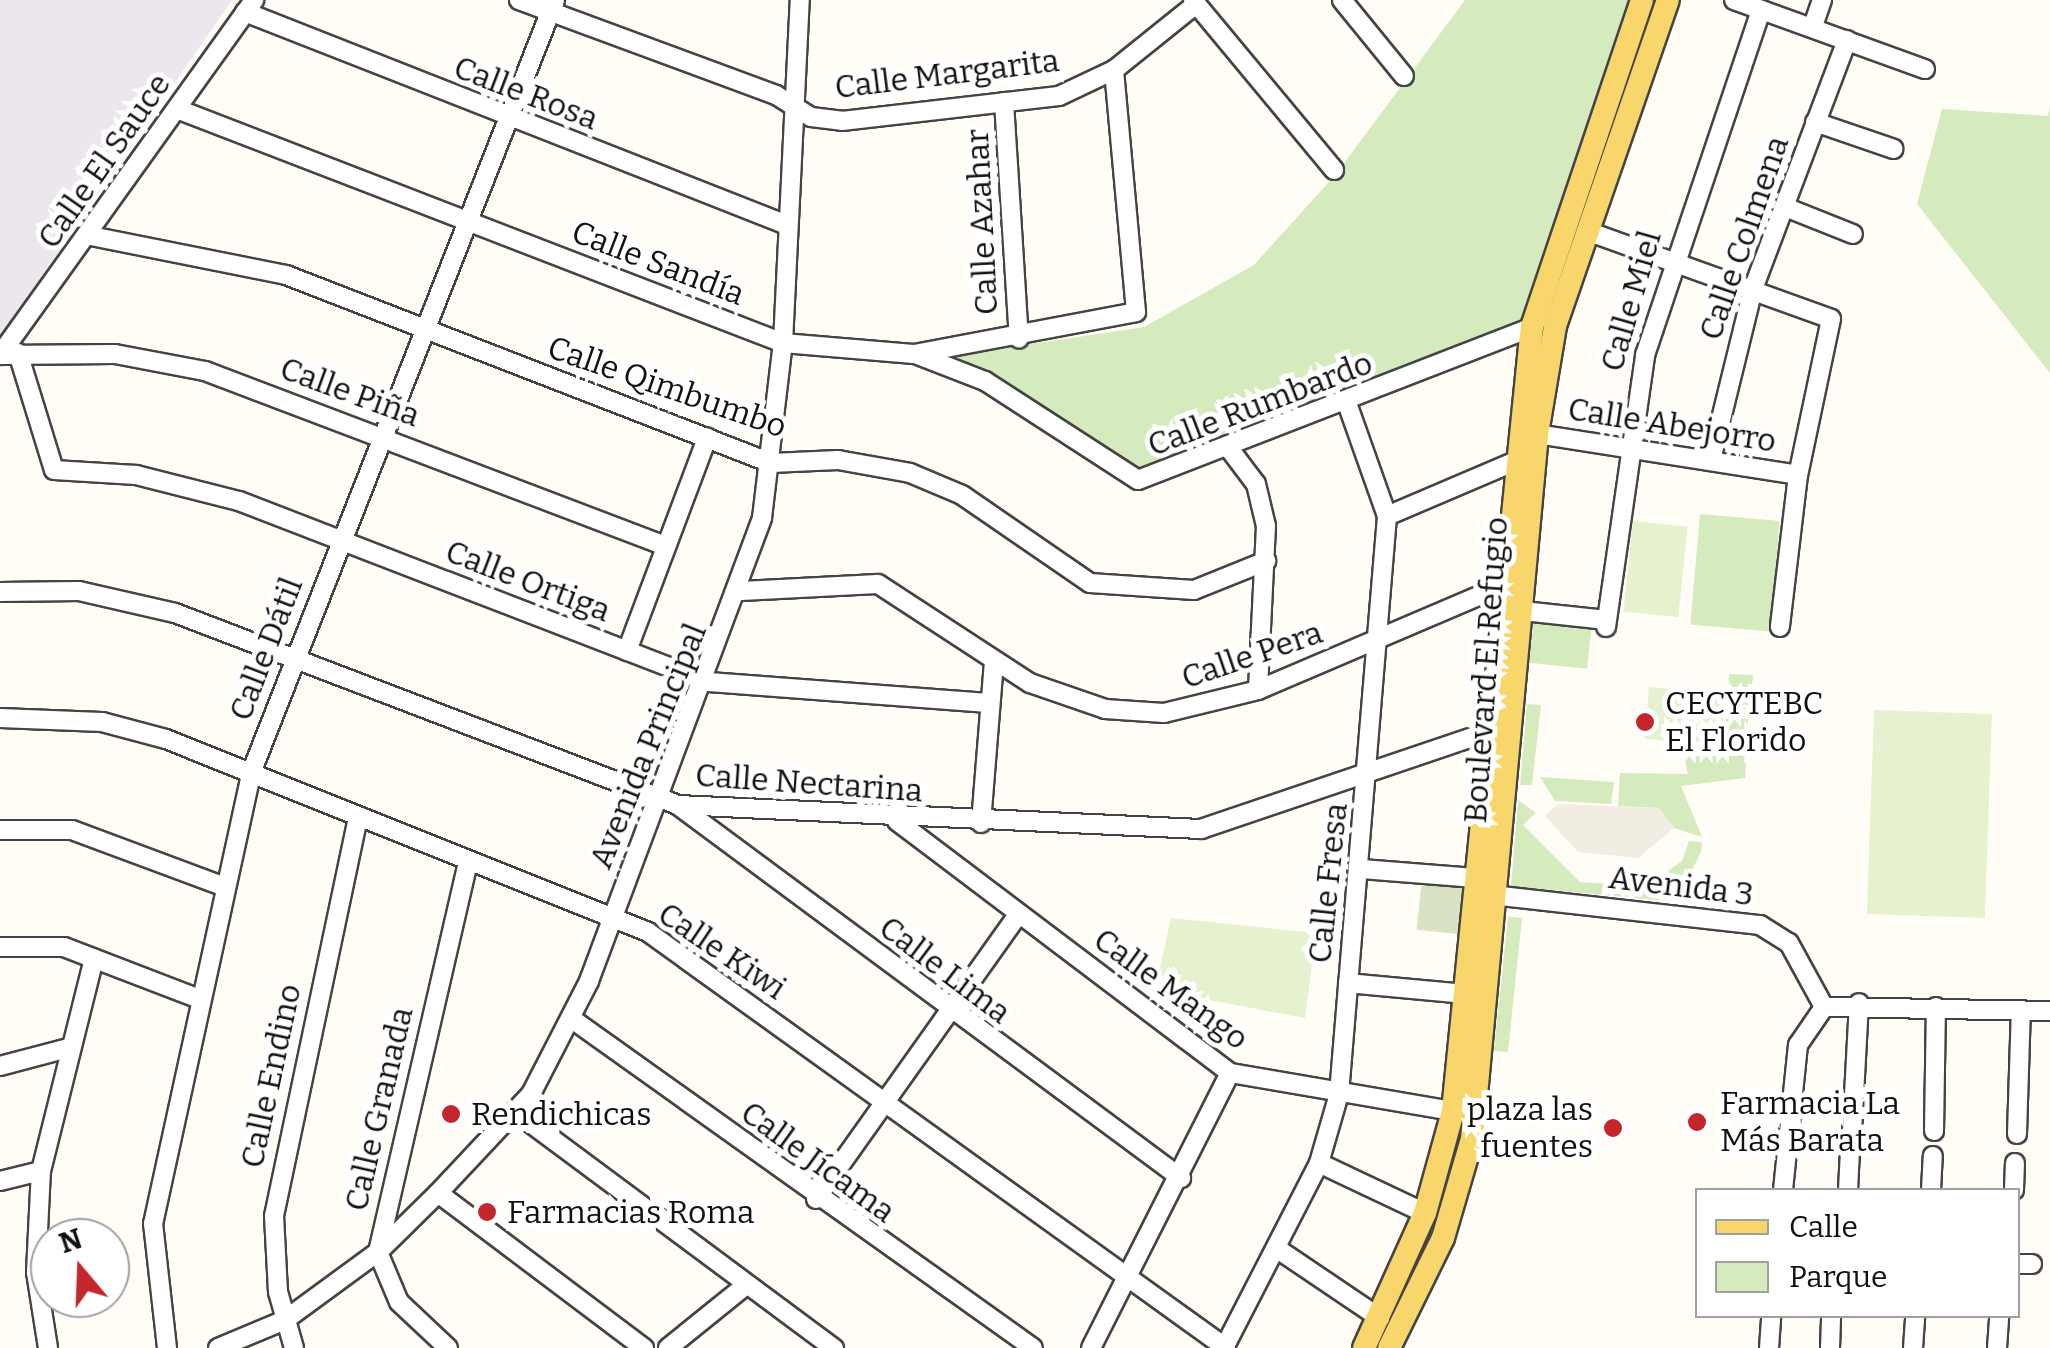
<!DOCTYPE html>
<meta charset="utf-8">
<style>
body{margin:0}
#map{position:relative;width:2050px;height:1348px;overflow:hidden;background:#fffdf5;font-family:Bitter,serif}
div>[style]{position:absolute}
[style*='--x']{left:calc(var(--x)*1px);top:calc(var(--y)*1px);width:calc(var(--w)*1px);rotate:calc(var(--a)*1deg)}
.industrial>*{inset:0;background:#eee6ef}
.green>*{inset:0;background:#d5ebbd;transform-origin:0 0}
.cemetery>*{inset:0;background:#d9e3c4;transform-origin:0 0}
.pitch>*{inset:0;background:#e6f2cf;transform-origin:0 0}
.plaza>*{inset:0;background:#f1ede2}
.roads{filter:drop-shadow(2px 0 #444) drop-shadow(-2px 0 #444) drop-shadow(0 2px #444) drop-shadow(0 -2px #444)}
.minor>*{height:18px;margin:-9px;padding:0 9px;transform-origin:9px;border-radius:9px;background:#fff}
.major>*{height:22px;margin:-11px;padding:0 11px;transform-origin:11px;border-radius:11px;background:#f9d66b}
.dots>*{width:28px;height:28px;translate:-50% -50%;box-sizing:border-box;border:5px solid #fff;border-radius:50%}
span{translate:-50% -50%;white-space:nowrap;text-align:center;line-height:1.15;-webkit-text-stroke:10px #fff;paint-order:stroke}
.street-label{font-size:32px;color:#111}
.poi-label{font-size:32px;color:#111}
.left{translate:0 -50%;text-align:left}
.right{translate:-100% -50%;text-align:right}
.legend{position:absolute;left:1695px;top:1188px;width:325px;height:130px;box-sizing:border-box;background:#fff;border:2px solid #a0a0a0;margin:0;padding:12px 18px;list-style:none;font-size:30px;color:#111}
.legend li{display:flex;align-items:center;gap:20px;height:50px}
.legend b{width:50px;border:2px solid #a0a0a0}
.north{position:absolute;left:30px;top:1218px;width:100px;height:100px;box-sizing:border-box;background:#fff;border:2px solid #a0a0a0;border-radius:50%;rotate:341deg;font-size:28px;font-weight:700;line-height:40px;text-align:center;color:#111}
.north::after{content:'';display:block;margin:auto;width:35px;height:45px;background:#c4262e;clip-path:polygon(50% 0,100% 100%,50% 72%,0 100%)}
</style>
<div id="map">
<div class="industrial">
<div style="clip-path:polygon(0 0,232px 0,0 336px)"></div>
</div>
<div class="green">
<div style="clip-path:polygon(1465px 0,1634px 0,1529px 321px,1123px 481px,952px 356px,1144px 327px,1254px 265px,1336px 174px)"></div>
<div style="clip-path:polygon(2050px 105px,2050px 373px,1917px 204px,1942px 109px,2048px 116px)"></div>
<div style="left:1700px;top:514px;width:80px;height:111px;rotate:5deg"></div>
<div style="left:1534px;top:619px;width:58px;height:44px;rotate:6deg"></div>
<div style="clip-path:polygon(1729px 674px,1753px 675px,1745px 778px,1681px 786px,1702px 837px,1674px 828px,1659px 808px,1618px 806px,1620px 773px,1688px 774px,1682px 750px,1724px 749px)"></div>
<div style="clip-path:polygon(1527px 704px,1541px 705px,1532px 785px,1520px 785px)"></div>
<div style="clip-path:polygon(1540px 777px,1614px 782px,1611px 804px,1555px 801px)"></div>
<div style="clip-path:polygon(1518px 800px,1536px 813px,1523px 825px,1580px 882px,1646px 886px,1682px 861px,1689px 841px,1702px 842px,1701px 852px,1676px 902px,1511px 886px)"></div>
<div style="left:1522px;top:918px;width:135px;height:14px;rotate:96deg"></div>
</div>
<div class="cemetery">
<div style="left:1422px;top:879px;width:49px;height:51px;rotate:6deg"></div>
</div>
<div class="pitch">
<div style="left:1633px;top:521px;width:55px;height:91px;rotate:6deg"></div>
<div style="left:1649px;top:687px;width:36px;height:52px;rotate:5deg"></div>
<div style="left:1690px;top:690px;width:36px;height:52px;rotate:5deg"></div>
<div style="left:1874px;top:710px;width:118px;height:204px;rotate:2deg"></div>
<div style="clip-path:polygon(1171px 918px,1316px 933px,1305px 1018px,1155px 990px)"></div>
</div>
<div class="plaza">
<div style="clip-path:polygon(1558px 804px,1659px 808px,1674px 828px,1638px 858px,1578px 852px,1545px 816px)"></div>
</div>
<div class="roads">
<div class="minor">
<div style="--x:519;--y:0;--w:274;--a:20.3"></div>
<div style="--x:776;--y:95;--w:41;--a:32.2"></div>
<div style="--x:811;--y:117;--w:31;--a:7"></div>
<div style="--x:842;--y:121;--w:218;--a:-6.6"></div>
<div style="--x:1059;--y:96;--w:61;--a:-25.3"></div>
<div style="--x:1114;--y:70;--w:105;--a:-38.8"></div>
<div style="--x:1193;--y:0;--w:221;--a:50.3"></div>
<div style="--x:1342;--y:0;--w:98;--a:50.8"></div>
<div style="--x:1734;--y:0;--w:203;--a:19.9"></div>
<div style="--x:245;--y:12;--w:582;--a:21.45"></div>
<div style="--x:1813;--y:26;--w:28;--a:-71"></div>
<div style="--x:1004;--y:102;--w:237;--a:86.4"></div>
<div style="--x:177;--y:109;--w:650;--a:21.11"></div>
<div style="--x:783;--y:343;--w:131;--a:4.8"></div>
<div style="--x:914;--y:354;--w:226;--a:-10.7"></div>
<div style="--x:1136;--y:312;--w:243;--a:-95.2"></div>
<div style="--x:1815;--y:122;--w:83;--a:18.9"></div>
<div style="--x:1785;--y:207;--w:73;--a:21.7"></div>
<div style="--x:1587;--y:231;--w:259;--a:19.8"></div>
<div style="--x:1831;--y:319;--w:159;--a:101.9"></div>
<div style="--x:1798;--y:475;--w:153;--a:96.8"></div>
<div style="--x:91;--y:236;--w:199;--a:11.3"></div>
<div style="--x:286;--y:275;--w:520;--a:21.19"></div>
<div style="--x:771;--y:463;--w:67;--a:-2.6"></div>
<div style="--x:838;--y:460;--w:73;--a:10.2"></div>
<div style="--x:910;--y:473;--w:56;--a:22.9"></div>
<div style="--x:962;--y:495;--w:155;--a:34.5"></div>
<div style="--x:1090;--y:583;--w:104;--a:3.9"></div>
<div style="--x:1194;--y:590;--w:78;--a:-21.9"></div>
<div style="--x:18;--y:353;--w:122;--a:72.9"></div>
<div style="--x:54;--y:470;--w:82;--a:3.5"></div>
<div style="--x:136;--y:475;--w:106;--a:14.2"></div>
<div style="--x:239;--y:501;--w:503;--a:21.1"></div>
<div style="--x:708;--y:682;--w:282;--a:4.3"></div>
<div style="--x:0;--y:355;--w:115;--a:-0.5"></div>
<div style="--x:115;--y:354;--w:92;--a:10.7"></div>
<div style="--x:205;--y:371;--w:493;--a:20.8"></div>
<div style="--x:0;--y:355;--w:437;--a:-54.4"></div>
<div style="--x:918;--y:355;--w:72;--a:21.2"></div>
<div style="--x:985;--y:381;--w:182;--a:32.9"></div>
<div style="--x:1138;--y:480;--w:423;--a:-21.2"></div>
<div style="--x:1537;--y:434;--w:264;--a:8.9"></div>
<div style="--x:1231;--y:451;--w:41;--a:52.9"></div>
<div style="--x:1256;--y:484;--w:43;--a:76.6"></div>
<div style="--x:1266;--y:526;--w:164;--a:92.8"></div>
<div style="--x:1711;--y:460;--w:176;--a:-76.2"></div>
<div style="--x:1753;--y:289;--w:266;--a:-69.3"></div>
<div style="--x:1387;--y:516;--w:140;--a:-23.1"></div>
<div style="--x:741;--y:591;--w:137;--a:-2.9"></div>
<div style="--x:878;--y:584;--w:181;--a:33.1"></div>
<div style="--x:1030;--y:683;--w:79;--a:19.1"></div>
<div style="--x:1105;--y:709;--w:59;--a:3.9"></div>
<div style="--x:1164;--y:713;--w:97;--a:-13.7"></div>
<div style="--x:1258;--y:690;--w:267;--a:-23.1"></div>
<div style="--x:0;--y:592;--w:79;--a:-0.7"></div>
<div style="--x:79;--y:591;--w:98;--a:12.9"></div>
<div style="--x:175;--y:613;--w:538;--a:20.89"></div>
<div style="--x:678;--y:805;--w:524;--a:2.63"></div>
<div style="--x:1201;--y:829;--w:316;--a:-18.7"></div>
<div style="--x:1523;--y:611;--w:84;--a:6.1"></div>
<div style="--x:1606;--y:627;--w:275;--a:-81.8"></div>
<div style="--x:1645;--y:355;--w:364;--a:-71.4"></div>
<div style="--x:627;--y:651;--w:228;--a:-69.4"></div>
<div style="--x:0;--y:718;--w:102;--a:2.2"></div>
<div style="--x:102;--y:722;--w:66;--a:14.9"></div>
<div style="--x:166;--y:739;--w:519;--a:21.82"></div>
<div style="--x:648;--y:932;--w:712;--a:35.74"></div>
<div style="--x:679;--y:806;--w:625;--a:36.54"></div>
<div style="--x:897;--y:821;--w:418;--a:37.1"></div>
<div style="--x:1230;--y:1073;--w:226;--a:9.7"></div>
<div style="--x:981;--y:823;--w:161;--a:-85.4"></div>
<div style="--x:0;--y:830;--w:72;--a:0"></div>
<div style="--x:72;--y:830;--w:163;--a:20.4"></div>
<div style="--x:1361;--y:869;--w:115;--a:4.5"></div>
<div style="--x:1501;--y:896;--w:261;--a:6.4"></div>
<div style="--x:1760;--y:925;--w:34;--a:32"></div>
<div style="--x:1789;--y:943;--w:73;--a:61.3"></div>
<div style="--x:0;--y:947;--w:64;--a:0"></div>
<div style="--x:64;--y:947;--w:142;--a:21"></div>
<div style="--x:1348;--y:983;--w:120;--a:5.3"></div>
<div style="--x:1824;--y:1007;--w:226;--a:1"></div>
<div style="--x:572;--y:1019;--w:566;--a:35.51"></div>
<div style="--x:0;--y:1066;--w:70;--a:-14.8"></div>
<div style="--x:517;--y:1113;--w:395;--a:36.6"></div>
<div style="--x:1934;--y:1131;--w:124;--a:-89.1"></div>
<div style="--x:1852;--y:1132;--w:129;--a:-86.9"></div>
<div style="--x:2017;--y:1134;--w:124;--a:-88.2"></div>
<div style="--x:1319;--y:1163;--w:117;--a:25.3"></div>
<div style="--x:0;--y:1181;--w:42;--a:-13.7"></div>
<div style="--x:1783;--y:1190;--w:146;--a:-84.1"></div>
<div style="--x:1798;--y:1045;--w:46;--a:-55.6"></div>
<div style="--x:1848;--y:1190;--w:40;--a:-87.1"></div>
<div style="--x:1931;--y:1190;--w:34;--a:-87"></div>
<div style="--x:2014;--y:1190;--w:27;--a:-88"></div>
<div style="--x:438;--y:1193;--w:258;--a:37"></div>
<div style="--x:816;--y:1199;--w:349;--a:-54.6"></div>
<div style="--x:1279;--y:1250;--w:122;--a:34"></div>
<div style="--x:2018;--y:1264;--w:14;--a:0"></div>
<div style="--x:48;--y:1348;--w:77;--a:-99"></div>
<div style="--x:36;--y:1272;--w:101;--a:-87.2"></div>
<div style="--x:41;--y:1171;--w:219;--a:-76"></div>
<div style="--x:167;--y:1348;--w:125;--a:-96.4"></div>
<div style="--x:153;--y:1224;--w:462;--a:-77.7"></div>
<div style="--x:251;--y:773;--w:831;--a:-68.53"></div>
<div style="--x:218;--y:1348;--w:73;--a:-22.7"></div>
<div style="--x:285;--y:1320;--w:115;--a:-36.2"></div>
<div style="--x:378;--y:1252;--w:84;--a:-44.5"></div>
<div style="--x:438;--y:1193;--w:136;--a:-46.8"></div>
<div style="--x:531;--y:1094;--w:127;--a:-62.8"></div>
<div style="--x:589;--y:981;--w:494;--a:-69.5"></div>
<div style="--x:762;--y:518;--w:176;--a:-83.2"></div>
<div style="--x:783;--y:343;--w:343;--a:-87.2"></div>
<div style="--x:294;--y:1348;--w:58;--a:-105.9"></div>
<div style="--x:278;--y:1292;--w:76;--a:-93"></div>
<div style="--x:274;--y:1216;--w:407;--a:-78.1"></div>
<div style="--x:448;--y:1348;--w:67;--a:-136.8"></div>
<div style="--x:399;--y:1302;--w:54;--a:-112.8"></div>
<div style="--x:378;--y:1252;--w:401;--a:-77"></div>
<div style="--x:668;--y:1348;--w:100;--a:-38.9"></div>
<div style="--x:1091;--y:1348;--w:308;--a:-63.2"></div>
<div style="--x:1224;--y:1348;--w:208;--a:-62.8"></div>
<div style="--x:1319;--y:1163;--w:72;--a:-73.8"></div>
<div style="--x:1339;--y:1094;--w:580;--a:-85.25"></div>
<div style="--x:1387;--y:516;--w:117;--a:-109.5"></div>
<div style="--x:1769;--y:1348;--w:32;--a:-86"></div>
<div style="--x:1830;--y:1348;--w:32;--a:-88"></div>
<div style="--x:1913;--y:1348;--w:32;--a:-86"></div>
<div style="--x:1997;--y:1348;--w:32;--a:-86"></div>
</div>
<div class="major">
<div style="--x:1364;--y:1348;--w:148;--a:-65.7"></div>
<div style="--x:1425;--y:1213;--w:106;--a:-74.6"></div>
<div style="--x:1453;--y:1111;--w:788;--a:-84.25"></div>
<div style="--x:1532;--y:327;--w:345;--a:-71.4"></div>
<div style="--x:1389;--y:1348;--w:123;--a:-63.9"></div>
<div style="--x:1443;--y:1238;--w:103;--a:-73.7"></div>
<div style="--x:1472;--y:1139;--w:708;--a:-84.73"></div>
<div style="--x:1537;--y:434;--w:109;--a:-80.5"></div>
<div style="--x:1555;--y:326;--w:345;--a:-70.9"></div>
</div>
</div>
<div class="dots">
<div style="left:1645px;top:722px;background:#c4262e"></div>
<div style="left:451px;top:1114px;background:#c4262e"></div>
<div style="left:1697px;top:1122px;background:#c4262e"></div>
<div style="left:1613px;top:1128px;background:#c4262e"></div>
<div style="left:487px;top:1212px;background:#c4262e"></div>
</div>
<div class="street-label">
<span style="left:947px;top:74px;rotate:-7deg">Calle Margarita</span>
<span style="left:526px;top:93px;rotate:21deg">Calle Rosa</span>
<span style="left:104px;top:161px;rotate:-55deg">Calle El Sauce</span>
<span style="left:982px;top:222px;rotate:-93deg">Calle Azahar</span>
<span style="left:1744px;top:238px;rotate:-71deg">Calle Colmena</span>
<span style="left:658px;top:263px;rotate:21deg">Calle Sandía</span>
<span style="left:1631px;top:301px;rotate:-74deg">Calle Miel</span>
<span style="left:667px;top:387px;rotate:19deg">Calle Qimbumbo</span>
<span style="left:350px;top:392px;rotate:20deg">Calle Piña</span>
<span style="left:1260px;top:404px;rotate:-21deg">Calle Rumbardo</span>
<span style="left:1672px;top:425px;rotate:9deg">Calle Abejorro</span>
<span style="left:528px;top:581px;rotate:21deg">Calle Ortiga</span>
<span style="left:266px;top:649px;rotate:-69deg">Calle Dátil</span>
<span style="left:1252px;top:655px;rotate:-19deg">Calle Pera</span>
<span style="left:1486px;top:670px;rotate:-86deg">Boulevard El Refugio</span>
<span style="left:648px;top:746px;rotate:-68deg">Avenida Principal</span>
<span style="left:809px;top:783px;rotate:4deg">Calle Nectarina</span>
<span style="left:1328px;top:883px;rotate:-84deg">Calle Fresa</span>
<span style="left:1681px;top:886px;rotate:7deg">Avenida 3</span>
<span style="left:722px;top:951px;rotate:34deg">Calle Kiwi</span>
<span style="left:945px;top:970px;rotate:37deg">Calle Lima</span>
<span style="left:1171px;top:989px;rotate:36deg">Calle Mango</span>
<span style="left:271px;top:1076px;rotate:-78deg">Calle Endino</span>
<span style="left:379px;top:1109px;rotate:-77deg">Calle Granada</span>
<span style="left:818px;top:1162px;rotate:36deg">Calle Jícama</span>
</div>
<div class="poi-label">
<span class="left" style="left:1665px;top:722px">CECYTEBC<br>El Florido</span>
<span class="left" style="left:1720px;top:1122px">Farmacia La<br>Más Barata</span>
<span class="right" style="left:1593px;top:1128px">plaza las<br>fuentes</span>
<span class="left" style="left:471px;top:1114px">Rendichicas</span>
<span class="left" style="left:507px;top:1212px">Farmacias Roma</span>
</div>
<ul class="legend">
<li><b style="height:12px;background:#f9d66b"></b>Calle</li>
<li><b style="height:28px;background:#d5ebbd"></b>Parque</li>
</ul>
<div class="north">N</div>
</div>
